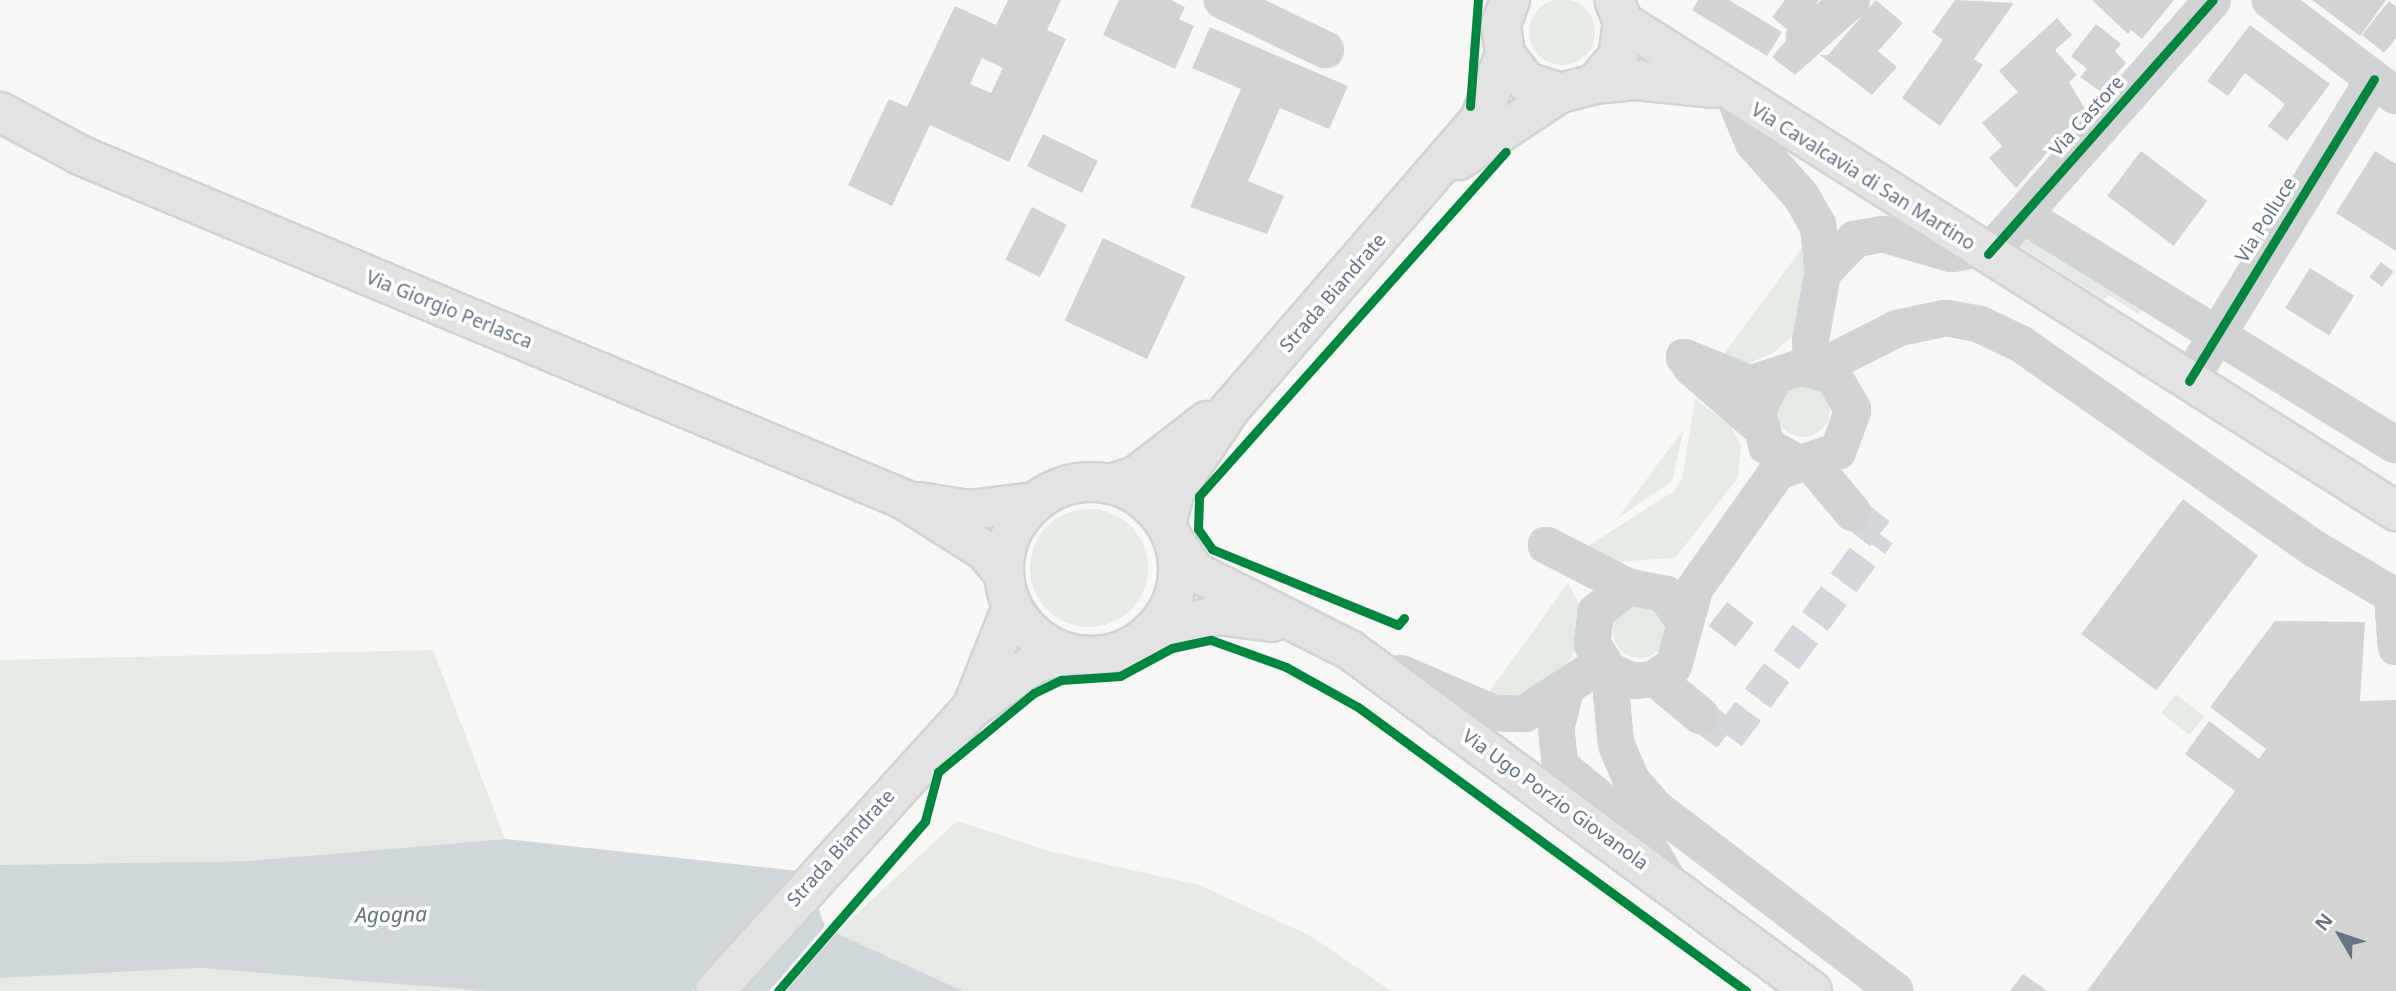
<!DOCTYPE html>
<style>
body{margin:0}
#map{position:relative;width:2396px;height:991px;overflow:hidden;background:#f7f7f6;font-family:"Noto Sans",sans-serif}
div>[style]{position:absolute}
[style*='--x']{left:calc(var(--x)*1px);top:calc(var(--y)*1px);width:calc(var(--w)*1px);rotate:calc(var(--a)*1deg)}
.green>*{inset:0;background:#e6eae4;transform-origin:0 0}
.round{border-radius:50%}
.water>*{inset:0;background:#d0d7db}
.building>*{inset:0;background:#d2d3d3;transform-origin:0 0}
.minor-tunnel>*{height:32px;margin-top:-16px;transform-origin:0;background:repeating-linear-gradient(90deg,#d3d6da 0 32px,transparent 0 48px)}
.roads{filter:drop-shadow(2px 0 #d2d3d4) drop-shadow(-2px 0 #d2d3d4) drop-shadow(0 2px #d2d3d4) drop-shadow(0 -2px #d2d3d4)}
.minor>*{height:32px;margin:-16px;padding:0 16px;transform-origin:16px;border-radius:16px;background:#d1d2d3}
.major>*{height:38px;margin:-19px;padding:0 19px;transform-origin:19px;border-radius:19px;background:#e3e3e4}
.major>.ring{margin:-19px;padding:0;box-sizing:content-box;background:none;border:38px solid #e3e3e4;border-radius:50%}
.cycleway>*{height:9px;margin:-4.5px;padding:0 4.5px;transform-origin:4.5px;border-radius:4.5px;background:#00873e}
span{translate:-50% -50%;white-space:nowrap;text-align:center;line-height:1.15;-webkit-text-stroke:7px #fff;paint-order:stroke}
.street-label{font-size:19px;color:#667488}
.water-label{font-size:21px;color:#627583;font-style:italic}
.north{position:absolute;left:2305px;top:900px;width:70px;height:70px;-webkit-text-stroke:5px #fff;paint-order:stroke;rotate:309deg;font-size:19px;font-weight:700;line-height:28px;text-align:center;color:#667488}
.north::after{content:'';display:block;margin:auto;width:24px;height:32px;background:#667488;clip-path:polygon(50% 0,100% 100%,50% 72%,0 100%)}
</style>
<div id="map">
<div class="green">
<div class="round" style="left:1529px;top:-1px;width:66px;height:66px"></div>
<div style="clip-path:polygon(1807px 241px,1812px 244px,1799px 330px,1773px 353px,1740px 367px,1718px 362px)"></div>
<div style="clip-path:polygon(2011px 241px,2034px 241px,2142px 309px,2138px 314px,2108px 295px,2104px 300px)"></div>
<div class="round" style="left:1776px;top:383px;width:54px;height:54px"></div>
<div style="clip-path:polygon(1695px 399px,1730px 425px,1741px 446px,1738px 478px,1675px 558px,1611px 562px,1588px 546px,1674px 491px,1682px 479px)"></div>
<div style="clip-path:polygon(1684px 429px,1672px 481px,1617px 519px)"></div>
<div class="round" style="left:1030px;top:509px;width:118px;height:118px"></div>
<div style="clip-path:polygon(1568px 583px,1579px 604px,1575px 650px,1560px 679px,1532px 698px,1484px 699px)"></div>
<div class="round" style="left:1613px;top:604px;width:54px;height:54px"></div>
<div style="clip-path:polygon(433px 650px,505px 839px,248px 861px,0 865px,0 660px)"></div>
<div style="left:2176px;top:694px;width:36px;height:24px;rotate:38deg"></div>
<div style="clip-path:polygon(957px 821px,1048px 851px,1199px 885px,1311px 936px,1391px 991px,963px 991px,836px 933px)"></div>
<div style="clip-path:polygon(200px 968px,481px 989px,486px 991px,0 991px,0 978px)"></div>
</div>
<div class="water">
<div style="clip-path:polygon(505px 839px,798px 871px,692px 991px,486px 991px,200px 968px,0 978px,0 865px,248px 861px)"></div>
<div style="clip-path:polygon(814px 897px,825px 926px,769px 991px,734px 991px)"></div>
<div style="clip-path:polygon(836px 933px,963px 991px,786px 991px)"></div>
</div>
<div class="building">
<div style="clip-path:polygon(evenodd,1008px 0,1061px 0,1047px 30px,1066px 39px,1009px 162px,930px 125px,892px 206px,848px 185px,889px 99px,907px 107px,955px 6px,996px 25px,1008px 0,982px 58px,1003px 68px,991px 93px,970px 84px,982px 58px)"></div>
<div style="clip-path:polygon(1119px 0,1171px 0,1185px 7px,1179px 19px,1194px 26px,1175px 69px,1103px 35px)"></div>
<div style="clip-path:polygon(1698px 0,1729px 0,1782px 32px,1767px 56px,1692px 10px)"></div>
<div style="clip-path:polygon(1785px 0,1819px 0,1793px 34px,1772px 17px)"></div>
<div style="clip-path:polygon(1876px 0,1903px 23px,1878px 51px,1897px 67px,1872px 95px,1820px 55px,1828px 55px)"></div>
<div style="clip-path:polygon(1955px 0,2014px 3px,1974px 59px,1983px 65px,1940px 126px,1902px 98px,1943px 40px,1932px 32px)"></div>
<div style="clip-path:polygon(2092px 0,2174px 0,2142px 39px,2131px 30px,2128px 34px)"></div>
<div style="clip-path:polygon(2312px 0,2386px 0,2360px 36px)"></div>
<div style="clip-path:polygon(2389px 1px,2396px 7px,2396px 38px,2384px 53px,2362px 35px)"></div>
<div style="clip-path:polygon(1855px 8px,1861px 16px,1795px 75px,1772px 57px,1788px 38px,1811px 56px,1804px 48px)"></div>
<div style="clip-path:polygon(2057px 18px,2072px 35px,2055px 50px,2077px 75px,2069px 82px,2085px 109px,2016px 188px,1989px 158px,2002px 146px,1982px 123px,2018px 92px,1999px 71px)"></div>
<div style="clip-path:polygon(2096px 24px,2121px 44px,2115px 51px,2126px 63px,2101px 92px,2080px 77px,2087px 69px,2071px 56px)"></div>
<div style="clip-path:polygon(2250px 25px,2330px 84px,2287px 141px,2268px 126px,2285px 104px,2245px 73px,2228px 96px,2207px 81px)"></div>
<div style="clip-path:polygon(1210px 27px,1348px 86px,1329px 129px,1280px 108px,1248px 181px,1284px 196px,1267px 234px,1190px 207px,1241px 89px,1192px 68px)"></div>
<div style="left:1043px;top:134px;width:61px;height:36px;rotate:26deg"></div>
<div style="left:2141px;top:151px;width:83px;height:56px;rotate:37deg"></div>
<div style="clip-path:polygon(2375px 151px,2396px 164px,2396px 251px,2336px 213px)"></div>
<div style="left:1032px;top:207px;width:39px;height:59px;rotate:27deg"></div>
<div style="left:1103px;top:238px;width:91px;height:91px;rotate:25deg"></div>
<div style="left:2381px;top:262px;width:16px;height:19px;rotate:38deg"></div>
<div style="left:2310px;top:268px;width:52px;height:47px;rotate:32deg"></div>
<div style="left:2183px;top:499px;width:94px;height:169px;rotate:37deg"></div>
<div style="left:1727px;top:602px;width:34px;height:30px;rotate:38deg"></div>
<div style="clip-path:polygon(2275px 621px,2365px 622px,2360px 701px,2396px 700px,2396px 991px,2087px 991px,2235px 791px,2185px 754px,2209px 721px,2259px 759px,2266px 749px,2210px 707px)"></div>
<div style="clip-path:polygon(2023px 974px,2036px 983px,2047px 991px,2010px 991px)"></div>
</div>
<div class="minor-tunnel">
<div style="--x:1701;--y:716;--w:35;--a:37"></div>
<div style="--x:1729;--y:737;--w:253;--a:-53.4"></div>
<div style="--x:1880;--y:534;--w:34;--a:-142"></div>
</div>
<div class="roads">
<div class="minor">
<div style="--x:1222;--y:0;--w:115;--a:25.7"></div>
<div style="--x:2270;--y:0;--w:158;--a:37.3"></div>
<div style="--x:1804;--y:38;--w:61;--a:-38.4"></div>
<div style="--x:1734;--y:96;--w:50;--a:67.6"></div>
<div style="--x:1753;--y:142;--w:72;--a:48.4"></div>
<div style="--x:1801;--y:196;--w:34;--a:60"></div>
<div style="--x:1818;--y:225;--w:47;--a:83.9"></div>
<div style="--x:1823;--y:272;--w:72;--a:100.4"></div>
<div style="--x:1810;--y:343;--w:27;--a:75"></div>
<div style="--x:1817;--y:369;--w:91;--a:-26.8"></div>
<div style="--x:1898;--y:328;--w:49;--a:-11.8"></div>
<div style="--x:1946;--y:318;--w:34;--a:10"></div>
<div style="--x:1979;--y:324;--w:47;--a:25.5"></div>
<div style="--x:2021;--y:344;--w:358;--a:34.9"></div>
<div style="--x:2315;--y:549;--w:94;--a:30.7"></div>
<div style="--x:2023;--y:215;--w:438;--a:31.7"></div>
<div style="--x:1988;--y:254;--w:339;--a:-48.5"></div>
<div style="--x:1823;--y:272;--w:46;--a:-45.9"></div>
<div style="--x:1855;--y:239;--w:28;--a:-10"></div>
<div style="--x:1883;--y:234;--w:72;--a:16.2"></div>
<div style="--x:1952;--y:254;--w:27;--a:-10"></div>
<div style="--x:1684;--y:357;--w:71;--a:22.2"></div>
<div style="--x:1750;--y:384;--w:55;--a:-18.1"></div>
<div style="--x:1802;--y:367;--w:34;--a:17"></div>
<div style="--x:1834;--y:377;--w:38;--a:60"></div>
<div style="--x:1853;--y:410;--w:44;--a:110.1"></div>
<div style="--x:1838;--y:451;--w:41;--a:161.6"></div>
<div style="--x:1799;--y:464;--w:37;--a:-151"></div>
<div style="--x:1767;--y:446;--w:36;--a:-106"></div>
<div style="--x:1757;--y:411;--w:37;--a:-63"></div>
<div style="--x:1691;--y:367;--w:87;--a:40.8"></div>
<div style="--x:2189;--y:381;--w:354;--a:-58.5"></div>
<div style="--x:1812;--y:464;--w:64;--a:50.1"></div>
<div style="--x:1546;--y:545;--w:92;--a:27.1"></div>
<div style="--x:2392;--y:596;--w:51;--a:85.5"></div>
<div style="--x:1684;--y:621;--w:33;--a:-125"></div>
<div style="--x:1665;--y:594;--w:38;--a:-169"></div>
<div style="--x:1628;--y:587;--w:41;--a:142"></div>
<div style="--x:1596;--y:612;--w:32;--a:97"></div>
<div style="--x:1592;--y:644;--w:32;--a:58"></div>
<div style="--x:1609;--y:671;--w:25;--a:23"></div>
<div style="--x:1632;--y:681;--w:22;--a:-5"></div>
<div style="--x:1654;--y:679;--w:24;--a:-35"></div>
<div style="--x:1674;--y:665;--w:80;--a:-74.7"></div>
<div style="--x:1695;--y:588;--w:142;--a:-54.7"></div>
<div style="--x:1777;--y:472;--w:23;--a:-20"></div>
<div style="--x:1609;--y:671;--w:73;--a:84.5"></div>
<div style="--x:1616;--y:744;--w:39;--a:67"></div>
<div style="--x:1631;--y:780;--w:37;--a:49"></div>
<div style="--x:1655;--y:808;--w:302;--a:37.3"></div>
<div style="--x:1400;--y:673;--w:101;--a:23.3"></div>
<div style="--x:1493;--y:713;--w:31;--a:2"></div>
<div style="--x:1524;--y:714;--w:92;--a:-33"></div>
<div style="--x:1662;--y:675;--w:14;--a:69"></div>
<div style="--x:1667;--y:688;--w:44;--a:39.5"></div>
<div style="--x:1565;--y:692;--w:36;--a:104"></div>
<div style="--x:1556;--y:727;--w:39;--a:84"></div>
<div style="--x:1560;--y:766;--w:102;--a:39.4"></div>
<div style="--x:1639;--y:831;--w:59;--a:59.5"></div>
</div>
<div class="major">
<div style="--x:1510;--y:0;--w:27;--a:110"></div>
<div style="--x:1501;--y:25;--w:30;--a:82"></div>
<div style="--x:1505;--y:55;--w:35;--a:51"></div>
<div style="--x:1527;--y:82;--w:35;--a:18"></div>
<div style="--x:1560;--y:93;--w:36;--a:-14"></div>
<div style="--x:1595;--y:84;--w:35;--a:-50"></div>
<div style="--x:1618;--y:57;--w:35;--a:-82"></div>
<div style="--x:1623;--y:22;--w:22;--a:-112"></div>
<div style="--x:1623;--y:22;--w:915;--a:32.32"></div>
<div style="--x:1595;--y:84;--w:41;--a:-5.6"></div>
<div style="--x:1636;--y:80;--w:78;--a:5.9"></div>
<div style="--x:0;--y:112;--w:93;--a:28.2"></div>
<div style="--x:82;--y:156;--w:890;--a:22.67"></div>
<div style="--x:903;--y:499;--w:97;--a:32.4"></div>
<div style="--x:985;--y:551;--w:30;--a:50"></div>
<div style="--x:1459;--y:160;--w:121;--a:-33.6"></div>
<div class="ring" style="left:1004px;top:482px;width:136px;height:136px"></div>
<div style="--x:1110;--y:484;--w:27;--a:-17"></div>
<div style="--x:1136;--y:476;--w:90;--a:-37.8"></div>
<div style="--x:919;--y:502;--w:50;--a:9.3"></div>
<div style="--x:968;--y:510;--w:67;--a:-6.8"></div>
<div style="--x:1166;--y:524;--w:34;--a:-75"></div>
<div style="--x:1175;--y:491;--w:99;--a:-56.1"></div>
<div style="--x:1230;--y:409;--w:383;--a:-49.2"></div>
<div style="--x:1480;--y:119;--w:69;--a:-68.7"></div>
<div style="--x:1174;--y:541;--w:37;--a:56"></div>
<div style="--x:1195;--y:572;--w:174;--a:26.7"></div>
<div style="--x:1350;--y:650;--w:574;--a:36.43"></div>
<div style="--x:1151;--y:633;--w:69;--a:-15"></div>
<div style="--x:1218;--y:615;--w:54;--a:7.4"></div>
<div style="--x:973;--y:705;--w:105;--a:-68.3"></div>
<div style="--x:715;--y:991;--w:381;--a:-47.8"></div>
<div style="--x:971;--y:709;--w:81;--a:-35.5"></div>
<div style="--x:1037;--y:662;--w:34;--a:-12"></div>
</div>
</div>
<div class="cycleway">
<div style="--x:1470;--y:106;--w:106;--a:-85.7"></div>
<div style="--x:1988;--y:254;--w:339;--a:-48.5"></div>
<div style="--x:2189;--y:381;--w:354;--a:-58.5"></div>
<div style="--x:1404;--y:618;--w:9;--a:131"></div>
<div style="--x:1398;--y:625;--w:201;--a:-157.8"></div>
<div style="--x:1212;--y:549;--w:24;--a:-125"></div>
<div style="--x:1198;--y:529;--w:33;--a:-88"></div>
<div style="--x:1199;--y:496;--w:461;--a:-48.3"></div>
<div style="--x:778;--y:991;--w:225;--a:-49.1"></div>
<div style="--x:925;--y:821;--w:51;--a:-75.1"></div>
<div style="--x:938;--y:772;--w:124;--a:-39.5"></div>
<div style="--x:1034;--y:693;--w:30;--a:-26"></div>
<div style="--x:1061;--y:680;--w:59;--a:-3.9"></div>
<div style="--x:1120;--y:676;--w:59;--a:-28.3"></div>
<div style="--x:1172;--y:648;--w:40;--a:-12"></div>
<div style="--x:1211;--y:640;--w:80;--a:19.8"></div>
<div style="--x:1286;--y:667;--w:82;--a:29.1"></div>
<div style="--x:1358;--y:707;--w:481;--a:36.2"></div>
</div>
<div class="street-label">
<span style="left:2087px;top:116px;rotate:-48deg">Via Castore</span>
<span style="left:1863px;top:177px;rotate:32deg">Via Cavalcavia di San Martino</span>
<span style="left:2266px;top:220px;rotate:-58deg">Via Polluce</span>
<span style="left:1333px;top:293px;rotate:-49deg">Strada Biandrate</span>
<span style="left:449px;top:310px;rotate:22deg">Via Giorgio Perlasca</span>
<span style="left:1555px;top:800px;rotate:36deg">Via Ugo Porzio Giovanola</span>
<span style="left:841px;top:848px;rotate:-48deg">Strada Biandrate</span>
</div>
<div class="water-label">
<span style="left:391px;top:914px;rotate:-1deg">Agogna</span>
</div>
<div class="north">N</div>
</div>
